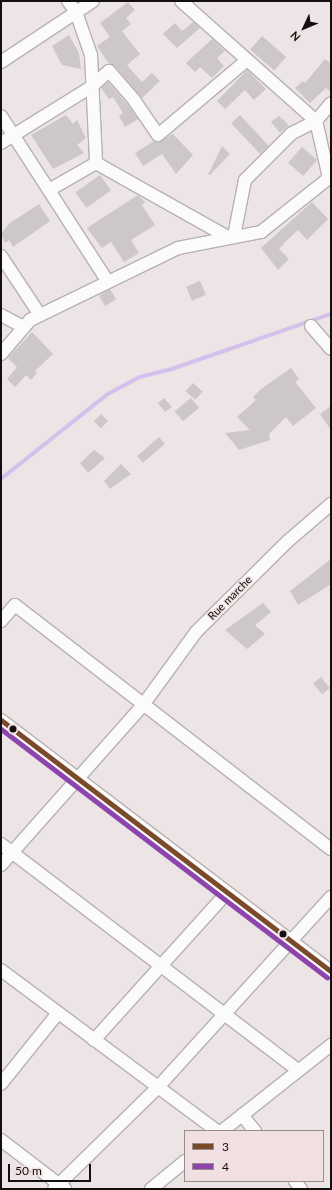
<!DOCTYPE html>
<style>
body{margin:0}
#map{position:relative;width:332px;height:1190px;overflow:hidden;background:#ece4e5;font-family:Lato,sans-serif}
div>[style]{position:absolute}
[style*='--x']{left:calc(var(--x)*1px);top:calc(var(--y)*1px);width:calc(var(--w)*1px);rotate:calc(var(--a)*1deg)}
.stream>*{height:3.5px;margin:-1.75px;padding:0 1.75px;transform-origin:1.75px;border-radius:1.75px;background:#d5c0ed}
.building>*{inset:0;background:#cdc7c7;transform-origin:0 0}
.roads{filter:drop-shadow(1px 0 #b8b1b2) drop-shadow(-1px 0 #b8b1b2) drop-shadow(0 1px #b8b1b2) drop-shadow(0 -1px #b8b1b2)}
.street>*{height:12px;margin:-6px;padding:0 6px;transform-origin:6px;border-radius:6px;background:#fcfbfb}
.bus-1>*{height:5px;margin:-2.5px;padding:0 2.5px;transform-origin:2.5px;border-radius:2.5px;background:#7a4b2a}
.bus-2>*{height:5px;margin:-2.5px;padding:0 2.5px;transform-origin:2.5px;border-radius:2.5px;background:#8e44ad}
.dots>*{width:11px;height:11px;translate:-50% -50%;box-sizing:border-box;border:2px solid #f0e0e2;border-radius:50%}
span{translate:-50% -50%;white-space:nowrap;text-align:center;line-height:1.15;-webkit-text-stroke:3px #f0e0e2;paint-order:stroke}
.street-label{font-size:11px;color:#130e0f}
.frame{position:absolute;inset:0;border:2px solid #130e0f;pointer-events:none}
.legend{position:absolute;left:184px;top:1130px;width:140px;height:52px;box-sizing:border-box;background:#f0e0e2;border:1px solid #988c8e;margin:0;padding:5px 7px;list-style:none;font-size:12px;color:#130e0f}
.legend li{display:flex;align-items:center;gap:8px;height:20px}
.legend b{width:20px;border:1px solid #988c8e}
.north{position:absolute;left:284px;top:8px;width:40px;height:40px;-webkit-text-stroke:3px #f0e0e2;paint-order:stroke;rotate:226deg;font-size:11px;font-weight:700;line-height:16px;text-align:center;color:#130e0f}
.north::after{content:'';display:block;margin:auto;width:14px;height:18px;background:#130e0f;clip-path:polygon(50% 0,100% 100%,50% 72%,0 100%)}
.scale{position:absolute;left:8px;top:1164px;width:83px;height:18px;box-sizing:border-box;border:2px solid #130e0f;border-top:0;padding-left:5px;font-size:12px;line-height:14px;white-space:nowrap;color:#130e0f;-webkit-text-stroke:3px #f0e0e2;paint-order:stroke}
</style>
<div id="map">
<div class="stream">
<div style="--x:1;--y:479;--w:137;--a:-38.5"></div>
<div style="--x:108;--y:394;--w:36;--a:-28"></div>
<div style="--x:140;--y:377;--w:30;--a:-14"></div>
<div style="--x:169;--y:370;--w:171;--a:-19.1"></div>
</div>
<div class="building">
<div style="clip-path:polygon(128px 2px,135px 10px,126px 18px,131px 24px,122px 31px,140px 54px,127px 65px,142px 82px,152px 73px,160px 81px,142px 98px,115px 66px,109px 64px,97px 46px,110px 37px,100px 23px)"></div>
<div style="clip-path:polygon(193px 22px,200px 28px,177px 48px,163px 34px,175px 23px,182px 31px)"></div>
<div style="clip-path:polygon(69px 35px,79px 53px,81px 69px,62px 65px,52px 46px)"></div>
<div style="left:262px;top:36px;width:32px;height:18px;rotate:41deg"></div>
<div style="clip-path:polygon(212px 39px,225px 51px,217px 58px,224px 66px,212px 78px,200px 67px,195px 72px,186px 63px)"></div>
<div style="clip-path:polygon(325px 59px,331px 64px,331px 92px,326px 88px,310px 103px,295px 88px,303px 81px,305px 83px)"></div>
<div style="clip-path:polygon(247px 70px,266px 89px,254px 100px,245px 90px,225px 109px,217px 101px)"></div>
<div style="clip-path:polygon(108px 82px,128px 105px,138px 119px,125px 127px,119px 116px,123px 113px,113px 97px,109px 99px,101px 88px)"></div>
<div style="clip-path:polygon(66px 115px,73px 124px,77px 120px,86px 138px,77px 145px,84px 153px,53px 169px,31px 135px)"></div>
<div style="left:240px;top:115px;width:42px;height:12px;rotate:47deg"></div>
<div style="clip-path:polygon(279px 116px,289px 125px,280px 133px,271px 122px)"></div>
<div style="clip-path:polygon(173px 134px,193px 155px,176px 174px,162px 154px,143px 166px,135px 153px,154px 141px,159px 142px)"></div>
<div style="clip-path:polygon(222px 146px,230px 154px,210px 175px,208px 175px)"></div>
<div style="left:302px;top:147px;width:20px;height:21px;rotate:41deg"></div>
<div style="left:100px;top:175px;width:19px;height:30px;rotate:55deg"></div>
<div style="clip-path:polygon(138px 195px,145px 202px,142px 205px,155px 225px,131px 240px,139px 253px,124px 262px,111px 242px,102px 248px,87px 228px)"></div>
<div style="clip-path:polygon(312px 202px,328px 219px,307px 240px,298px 230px,285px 242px,279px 249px,289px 259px,278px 270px,261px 248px)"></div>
<div style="clip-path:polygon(39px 204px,50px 221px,13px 247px,9px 240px,5px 243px,1px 234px,10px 223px)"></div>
<div style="left:200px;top:281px;width:15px;height:15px;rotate:67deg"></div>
<div style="left:110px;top:289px;width:12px;height:13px;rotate:59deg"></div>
<div style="clip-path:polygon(32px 332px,53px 354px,35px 371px,37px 373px,31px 380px,26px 375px,15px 387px,7px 379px,17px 367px,8px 358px)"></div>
<div style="clip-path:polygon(291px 368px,299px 379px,295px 382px,316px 408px,293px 426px,286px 417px,269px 434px,270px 440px,239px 450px,225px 433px,250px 430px,237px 417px,256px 400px,253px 397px,261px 389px)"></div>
<div style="left:193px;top:383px;width:13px;height:11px;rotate:42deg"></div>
<div style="clip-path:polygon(164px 398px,172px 407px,165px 412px,158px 403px)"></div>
<div style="left:191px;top:398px;width:13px;height:21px;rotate:51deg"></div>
<div style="clip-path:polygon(331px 406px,331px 430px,320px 414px)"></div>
<div style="left:101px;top:414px;width:10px;height:10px;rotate:45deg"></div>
<div style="left:159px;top:437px;width:9px;height:29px;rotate:49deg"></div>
<div style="clip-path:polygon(94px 450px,105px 458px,88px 473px,80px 463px)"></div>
<div style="clip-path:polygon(121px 464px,131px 474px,110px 489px,104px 481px)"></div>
<div style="clip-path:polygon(331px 559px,331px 584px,298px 605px,290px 591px)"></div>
<div style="clip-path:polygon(263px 603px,271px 612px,255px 625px,265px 634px,247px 649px,225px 630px)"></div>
<div style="left:321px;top:677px;width:14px;height:10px;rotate:51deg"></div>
</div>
<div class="roads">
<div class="street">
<div style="--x:68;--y:1;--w:14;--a:54"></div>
<div style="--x:76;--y:12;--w:46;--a:70.8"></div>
<div style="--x:91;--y:55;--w:108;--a:87.3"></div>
<div style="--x:96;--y:163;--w:151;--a:29.3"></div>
<div style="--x:181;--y:1;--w:181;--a:41.6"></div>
<div style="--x:316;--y:121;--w:23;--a:-50"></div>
<div style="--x:1;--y:62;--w:110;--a:-33.5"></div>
<div style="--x:1;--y:116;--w:197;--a:57.2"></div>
<div style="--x:1;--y:143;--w:106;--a:-31.9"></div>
<div style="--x:91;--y:87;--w:24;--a:-42"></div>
<div style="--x:109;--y:71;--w:38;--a:49"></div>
<div style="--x:134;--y:100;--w:42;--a:55.6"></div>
<div style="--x:158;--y:135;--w:116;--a:-40.1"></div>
<div style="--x:49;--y:190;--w:54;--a:-29.9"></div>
<div style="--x:1;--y:256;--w:71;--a:56.5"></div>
<div style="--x:1;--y:315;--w:26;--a:28"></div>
<div style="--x:311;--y:326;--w:30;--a:49"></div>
<div style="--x:1;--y:354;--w:45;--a:-49.5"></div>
<div style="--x:30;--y:320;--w:165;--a:-25.9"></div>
<div style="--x:178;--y:248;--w:85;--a:-10.9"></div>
<div style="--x:261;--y:232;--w:87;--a:-38.5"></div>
<div style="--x:329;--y:178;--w:58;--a:-102.8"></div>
<div style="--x:316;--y:121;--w:28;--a:153"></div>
<div style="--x:291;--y:134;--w:65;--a:135"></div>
<div style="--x:245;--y:180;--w:57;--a:101.1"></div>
<div style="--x:1;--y:621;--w:21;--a:-49"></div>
<div style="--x:15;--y:605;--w:399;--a:37.7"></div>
<div style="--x:1;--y:720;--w:415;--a:37.3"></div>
<div style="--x:1;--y:844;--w:373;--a:37.3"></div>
<div style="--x:1;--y:865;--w:214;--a:-48.4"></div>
<div style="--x:143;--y:705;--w:90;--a:-54"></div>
<div style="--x:196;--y:632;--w:129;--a:-44.7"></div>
<div style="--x:288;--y:541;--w:57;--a:-40.7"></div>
<div style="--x:1;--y:970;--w:269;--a:36.7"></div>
<div style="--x:94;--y:1040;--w:198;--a:-47.9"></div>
<div style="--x:1;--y:1084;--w:91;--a:-51.2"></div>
<div style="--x:242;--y:1115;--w:21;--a:51"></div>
<div style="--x:222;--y:1131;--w:139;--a:-38.3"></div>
<div style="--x:1;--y:1140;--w:81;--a:37.4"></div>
<div style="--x:295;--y:1181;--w:10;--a:53"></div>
<div style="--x:54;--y:1189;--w:146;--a:-44.4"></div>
<div style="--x:158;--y:1087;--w:257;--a:-47.7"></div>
<div style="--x:151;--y:1189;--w:44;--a:-39.5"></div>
</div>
</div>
<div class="bus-1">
<div style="--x:1;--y:720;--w:415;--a:37.3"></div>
</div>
<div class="bus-2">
<div style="--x:1;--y:729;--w:410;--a:37.3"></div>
</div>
<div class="dots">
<div style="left:13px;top:729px;background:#130e0f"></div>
<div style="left:283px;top:934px;background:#130e0f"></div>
</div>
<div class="street-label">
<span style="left:230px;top:598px;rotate:-45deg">Rue marche</span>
</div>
<div class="frame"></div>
<ul class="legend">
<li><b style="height:5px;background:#7a4b2a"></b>3</li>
<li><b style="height:5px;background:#8e44ad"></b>4</li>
</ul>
<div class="north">N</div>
<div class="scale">50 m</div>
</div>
